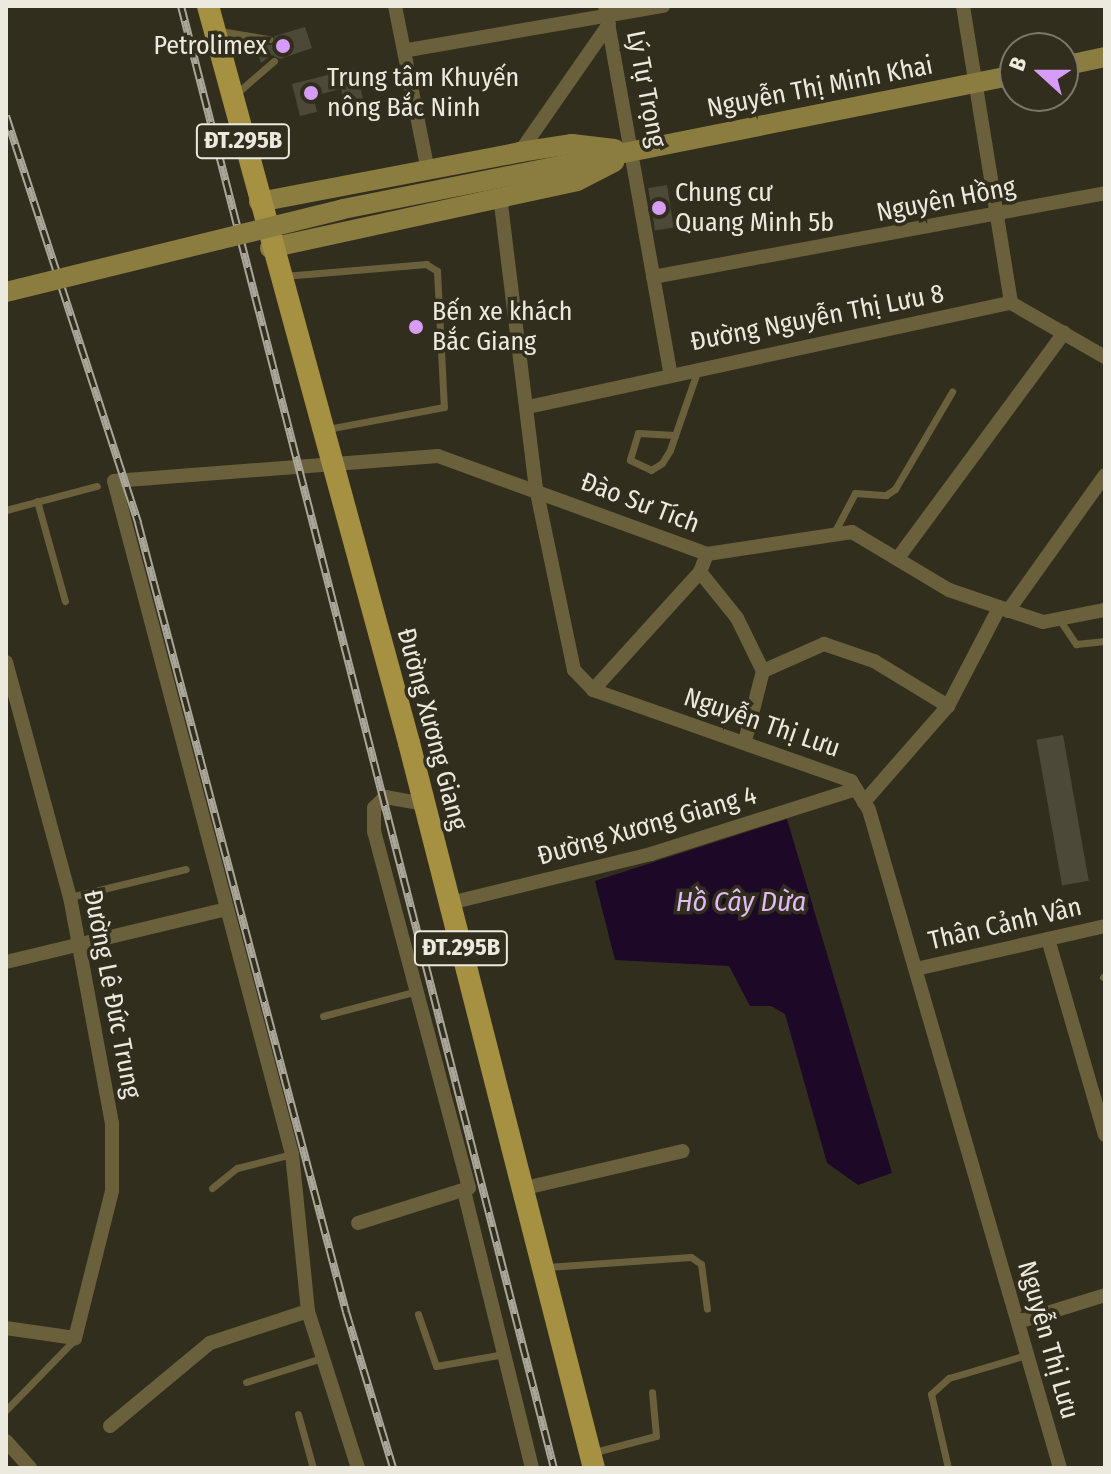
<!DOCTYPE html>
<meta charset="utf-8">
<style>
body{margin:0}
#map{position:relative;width:1111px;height:1474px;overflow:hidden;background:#322e1e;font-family:"Fira Sans Condensed",sans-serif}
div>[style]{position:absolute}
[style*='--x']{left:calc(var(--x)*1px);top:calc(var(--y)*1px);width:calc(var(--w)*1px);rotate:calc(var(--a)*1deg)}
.water>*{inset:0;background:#1d0927}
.building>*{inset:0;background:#4d4938;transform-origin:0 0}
.service>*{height:7px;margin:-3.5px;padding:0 3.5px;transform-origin:3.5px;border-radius:3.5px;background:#6a603c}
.minor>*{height:14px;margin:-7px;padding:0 7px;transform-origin:7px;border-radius:7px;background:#6a603c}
.secondary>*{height:20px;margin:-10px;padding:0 10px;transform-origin:10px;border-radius:10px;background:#8b7c3f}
.primary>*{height:22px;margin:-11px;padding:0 11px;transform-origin:11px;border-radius:11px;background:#a59141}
.rail>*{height:8px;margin-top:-4px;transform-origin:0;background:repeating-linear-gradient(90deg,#322e1e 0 15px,#aaa69a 0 30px);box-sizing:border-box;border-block:2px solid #aaa69a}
.secondary-bridge>*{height:20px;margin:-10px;padding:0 10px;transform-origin:10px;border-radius:10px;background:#8b7c3f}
.dots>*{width:22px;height:22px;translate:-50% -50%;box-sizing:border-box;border:4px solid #322e1e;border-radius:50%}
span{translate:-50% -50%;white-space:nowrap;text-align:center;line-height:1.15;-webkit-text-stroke:7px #322e1e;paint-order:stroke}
.shield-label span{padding:2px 6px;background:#322e1e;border:2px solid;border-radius:6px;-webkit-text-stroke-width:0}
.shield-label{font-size:24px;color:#ece9df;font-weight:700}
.poi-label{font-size:26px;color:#ece9df}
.right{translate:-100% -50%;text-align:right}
.left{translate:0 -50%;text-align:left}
.street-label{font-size:26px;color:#ece9df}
.water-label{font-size:28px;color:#dfbaf6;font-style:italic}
.frame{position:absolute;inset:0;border:8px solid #ece9df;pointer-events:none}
.north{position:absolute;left:999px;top:32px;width:80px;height:80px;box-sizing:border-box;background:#322e1e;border:2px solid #7c796b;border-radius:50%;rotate:291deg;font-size:22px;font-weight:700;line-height:32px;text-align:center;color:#ece9df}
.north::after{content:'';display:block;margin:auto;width:28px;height:36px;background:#d79bf9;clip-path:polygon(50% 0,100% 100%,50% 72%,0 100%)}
</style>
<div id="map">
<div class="water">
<div style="clip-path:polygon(787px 819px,892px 1173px,858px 1185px,827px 1163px,785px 1014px,771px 1006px,750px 1006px,729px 966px,615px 960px,595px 881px)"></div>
</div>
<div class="building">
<div style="clip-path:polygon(305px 27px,312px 48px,280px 59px,272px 55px,261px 63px,254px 43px,271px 45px,275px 36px)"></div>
<div style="clip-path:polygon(355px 68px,364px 102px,345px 107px,341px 89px,313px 96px,317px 112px,300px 116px,292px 84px)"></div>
<div style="left:667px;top:185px;width:43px;height:19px;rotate:81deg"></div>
<div style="left:1063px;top:735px;width:148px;height:27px;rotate:80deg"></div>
</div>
<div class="service">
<div style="--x:220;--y:31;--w:50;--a:9.3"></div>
<div style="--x:237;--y:93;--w:49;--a:-40.9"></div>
<div style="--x:284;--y:276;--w:143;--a:-4.8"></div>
<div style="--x:426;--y:264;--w:13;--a:32"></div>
<div style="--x:437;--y:271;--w:136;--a:87.1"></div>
<div style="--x:444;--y:407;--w:118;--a:169.3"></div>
<div style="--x:675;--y:435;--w:37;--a:-177"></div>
<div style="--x:638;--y:433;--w:28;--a:107"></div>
<div style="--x:630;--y:460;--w:23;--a:25"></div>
<div style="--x:651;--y:470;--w:13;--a:-32"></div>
<div style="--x:662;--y:463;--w:15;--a:-58"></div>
<div style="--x:670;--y:450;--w:83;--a:-70.9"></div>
<div style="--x:37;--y:501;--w:104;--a:74.4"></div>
<div style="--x:6;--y:510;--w:94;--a:-14.8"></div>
<div style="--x:834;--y:533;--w:45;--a:-62.3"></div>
<div style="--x:855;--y:493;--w:31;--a:4"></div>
<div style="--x:886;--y:495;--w:11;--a:-34"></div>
<div style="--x:895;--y:489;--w:113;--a:-59.6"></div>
<div style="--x:1061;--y:622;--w:27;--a:56"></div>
<div style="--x:1076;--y:644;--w:29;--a:-6"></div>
<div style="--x:70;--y:897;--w:119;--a:-13.6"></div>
<div style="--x:1103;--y:977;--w:2;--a:27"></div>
<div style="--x:323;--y:1016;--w:97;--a:-14.9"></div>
<div style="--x:212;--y:1188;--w:32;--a:-39"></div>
<div style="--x:237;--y:1168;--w:57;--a:-14.3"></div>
<div style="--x:547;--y:1267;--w:144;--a:-4"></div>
<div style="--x:691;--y:1257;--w:12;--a:35"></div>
<div style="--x:701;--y:1264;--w:45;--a:82.4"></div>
<div style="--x:418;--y:1314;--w:55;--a:70.9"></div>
<div style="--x:436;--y:1366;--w:69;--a:-10"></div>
<div style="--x:246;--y:1382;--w:80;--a:-17.5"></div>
<div style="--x:6;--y:1410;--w:98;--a:-45.8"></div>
<div style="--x:298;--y:1414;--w:56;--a:74.5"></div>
<div style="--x:591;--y:1453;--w:67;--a:-14.7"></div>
<div style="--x:656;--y:1436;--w:44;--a:-95.2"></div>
<div style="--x:948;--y:1468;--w:76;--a:-102.9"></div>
<div style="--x:931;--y:1394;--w:24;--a:-42"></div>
<div style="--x:949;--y:1378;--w:80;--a:-16.6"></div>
</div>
<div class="minor">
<div style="--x:395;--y:6;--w:168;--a:78.7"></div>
<div style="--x:605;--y:6;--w:372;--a:79.9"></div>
<div style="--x:963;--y:6;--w:301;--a:80.8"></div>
<div style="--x:408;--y:50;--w:259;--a:-9.8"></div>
<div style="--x:520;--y:152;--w:156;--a:-55.2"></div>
<div style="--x:500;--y:196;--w:294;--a:83"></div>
<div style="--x:536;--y:488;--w:186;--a:78.2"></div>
<div style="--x:574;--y:670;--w:28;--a:46"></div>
<div style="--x:593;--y:690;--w:274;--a:19.4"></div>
<div style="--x:851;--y:781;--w:34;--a:58"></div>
<div style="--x:869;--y:810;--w:685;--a:73.81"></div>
<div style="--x:653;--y:277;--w:460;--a:-10.5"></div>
<div style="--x:528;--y:407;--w:494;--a:-12.2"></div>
<div style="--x:1011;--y:303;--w:108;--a:29.9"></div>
<div style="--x:898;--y:558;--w:280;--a:-53.6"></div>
<div style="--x:700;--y:572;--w:59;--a:51.2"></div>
<div style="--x:737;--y:618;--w:59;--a:63.9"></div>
<div style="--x:1008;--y:611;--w:167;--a:-54.5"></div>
<div style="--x:6;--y:662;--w:244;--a:74.8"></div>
<div style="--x:70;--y:897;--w:230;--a:79.5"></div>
<div style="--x:112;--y:1123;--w:68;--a:90"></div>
<div style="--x:112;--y:1191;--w:152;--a:104.1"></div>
<div style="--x:75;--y:1338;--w:70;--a:-171.8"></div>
<div style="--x:593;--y:690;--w:159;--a:-47.8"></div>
<div style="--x:700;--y:572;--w:19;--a:-69"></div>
<div style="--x:948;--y:706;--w:110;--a:-62.5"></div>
<div style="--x:745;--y:741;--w:72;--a:-75.6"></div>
<div style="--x:763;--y:671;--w:67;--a:-23.9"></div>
<div style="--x:824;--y:644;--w:53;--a:18.8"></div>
<div style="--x:874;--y:661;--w:87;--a:31.3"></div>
<div style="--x:948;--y:706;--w:128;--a:131.2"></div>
<div style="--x:450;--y:903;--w:207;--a:-13.7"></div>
<div style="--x:651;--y:854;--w:215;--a:-17.6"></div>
<div style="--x:1048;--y:939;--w:204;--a:73.8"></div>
<div style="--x:6;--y:962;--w:226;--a:-13.5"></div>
<div style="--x:916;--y:969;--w:194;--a:-12.8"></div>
<div style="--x:521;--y:1189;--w:166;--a:-13.2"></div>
<div style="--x:464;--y:1191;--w:285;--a:76.2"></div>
<div style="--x:358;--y:1223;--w:116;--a:-17.5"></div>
<div style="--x:469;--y:1188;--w:368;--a:-104.9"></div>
<div style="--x:374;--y:832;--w:24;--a:-90"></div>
<div style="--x:374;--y:808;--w:16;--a:-45"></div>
<div style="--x:385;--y:797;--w:41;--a:9.9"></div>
<div style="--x:1018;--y:1322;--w:91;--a:-17.2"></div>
<div style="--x:110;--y:1426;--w:130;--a:-39.7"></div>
<div style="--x:210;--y:1343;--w:103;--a:-18.1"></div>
<div style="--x:6;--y:1441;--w:36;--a:48"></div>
<div style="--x:358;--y:1468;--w:165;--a:-107.7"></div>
<div style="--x:308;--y:1311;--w:158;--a:-95.8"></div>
<div style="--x:292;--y:1154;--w:696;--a:-104.81"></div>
<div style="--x:114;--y:481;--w:325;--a:-4.4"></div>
<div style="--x:438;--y:456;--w:286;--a:20"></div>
<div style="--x:707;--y:554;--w:147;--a:-8.6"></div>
<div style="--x:852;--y:532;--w:113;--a:30.9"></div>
<div style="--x:949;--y:590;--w:99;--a:18.8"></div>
<div style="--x:1043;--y:622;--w:63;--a:-11"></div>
</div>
<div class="secondary">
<div style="--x:1063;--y:66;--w:43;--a:-12.1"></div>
<div style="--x:259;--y:202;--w:266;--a:-10.8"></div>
<div style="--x:520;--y:152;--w:53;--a:-8.7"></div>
<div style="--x:572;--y:144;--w:43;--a:6.6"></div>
<div style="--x:343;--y:209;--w:685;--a:-11.28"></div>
<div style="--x:270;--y:248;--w:314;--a:-12.3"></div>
<div style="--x:577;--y:181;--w:42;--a:-27.2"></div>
</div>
<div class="primary">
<div style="--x:208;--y:6;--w:764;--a:74.74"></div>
<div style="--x:409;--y:743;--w:748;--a:75.69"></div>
</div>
<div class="rail">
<div style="--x:181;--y:6;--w:1509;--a:75.69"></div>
<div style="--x:6;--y:116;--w:428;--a:72"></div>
<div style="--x:138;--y:523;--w:816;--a:75.23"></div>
<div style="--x:346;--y:1312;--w:163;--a:73.2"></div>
</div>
<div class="secondary-bridge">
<div style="--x:6;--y:292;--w:347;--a:-13.8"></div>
</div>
<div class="dots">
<div style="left:283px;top:46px;background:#d79bf9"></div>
<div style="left:311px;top:93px;background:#d79bf9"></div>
<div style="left:659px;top:208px;background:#d79bf9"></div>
<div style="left:416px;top:327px;background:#d79bf9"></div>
</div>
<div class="shield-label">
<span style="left:243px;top:141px">ĐT.295B</span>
<span style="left:461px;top:948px">ĐT.295B</span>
</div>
<div class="poi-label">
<span class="right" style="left:267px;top:46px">Petrolimex</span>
<span class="left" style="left:327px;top:93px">Trung tâm Khuyến<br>nông Bắc Ninh</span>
<span class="left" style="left:675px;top:208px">Chung cư<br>Quang Minh 5b</span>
<span class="left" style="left:432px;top:327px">Bến xe khách<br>Bắc Giang</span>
</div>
<div class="street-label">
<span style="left:820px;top:87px;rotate:-11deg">Nguyễn Thị Minh Khai</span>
<span style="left:646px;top:89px;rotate:79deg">Lý Tự Trọng</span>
<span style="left:946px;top:200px;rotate:-11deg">Nguyên Hồng</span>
<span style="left:817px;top:318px;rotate:-11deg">Đường Nguyễn Thị Lưu 8</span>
<span style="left:640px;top:503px;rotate:21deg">Đào Sư Tích</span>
<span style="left:762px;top:723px;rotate:19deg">Nguyễn Thị Lưu</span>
<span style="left:432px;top:729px;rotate:75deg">Đường Xương Giang</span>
<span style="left:647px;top:826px;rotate:-16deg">Đường Xương Giang 4</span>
<span style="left:1005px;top:924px;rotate:-13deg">Thân Cảnh Vân</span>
<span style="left:112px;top:994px;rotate:79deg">Đường Lê Đức Trung</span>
<span style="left:1048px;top:1340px;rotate:74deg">Nguyễn Thị Lưu</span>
</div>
<div class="water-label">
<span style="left:741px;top:902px">Hồ Cây Dừa</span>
</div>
<div class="frame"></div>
<div class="north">B</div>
</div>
